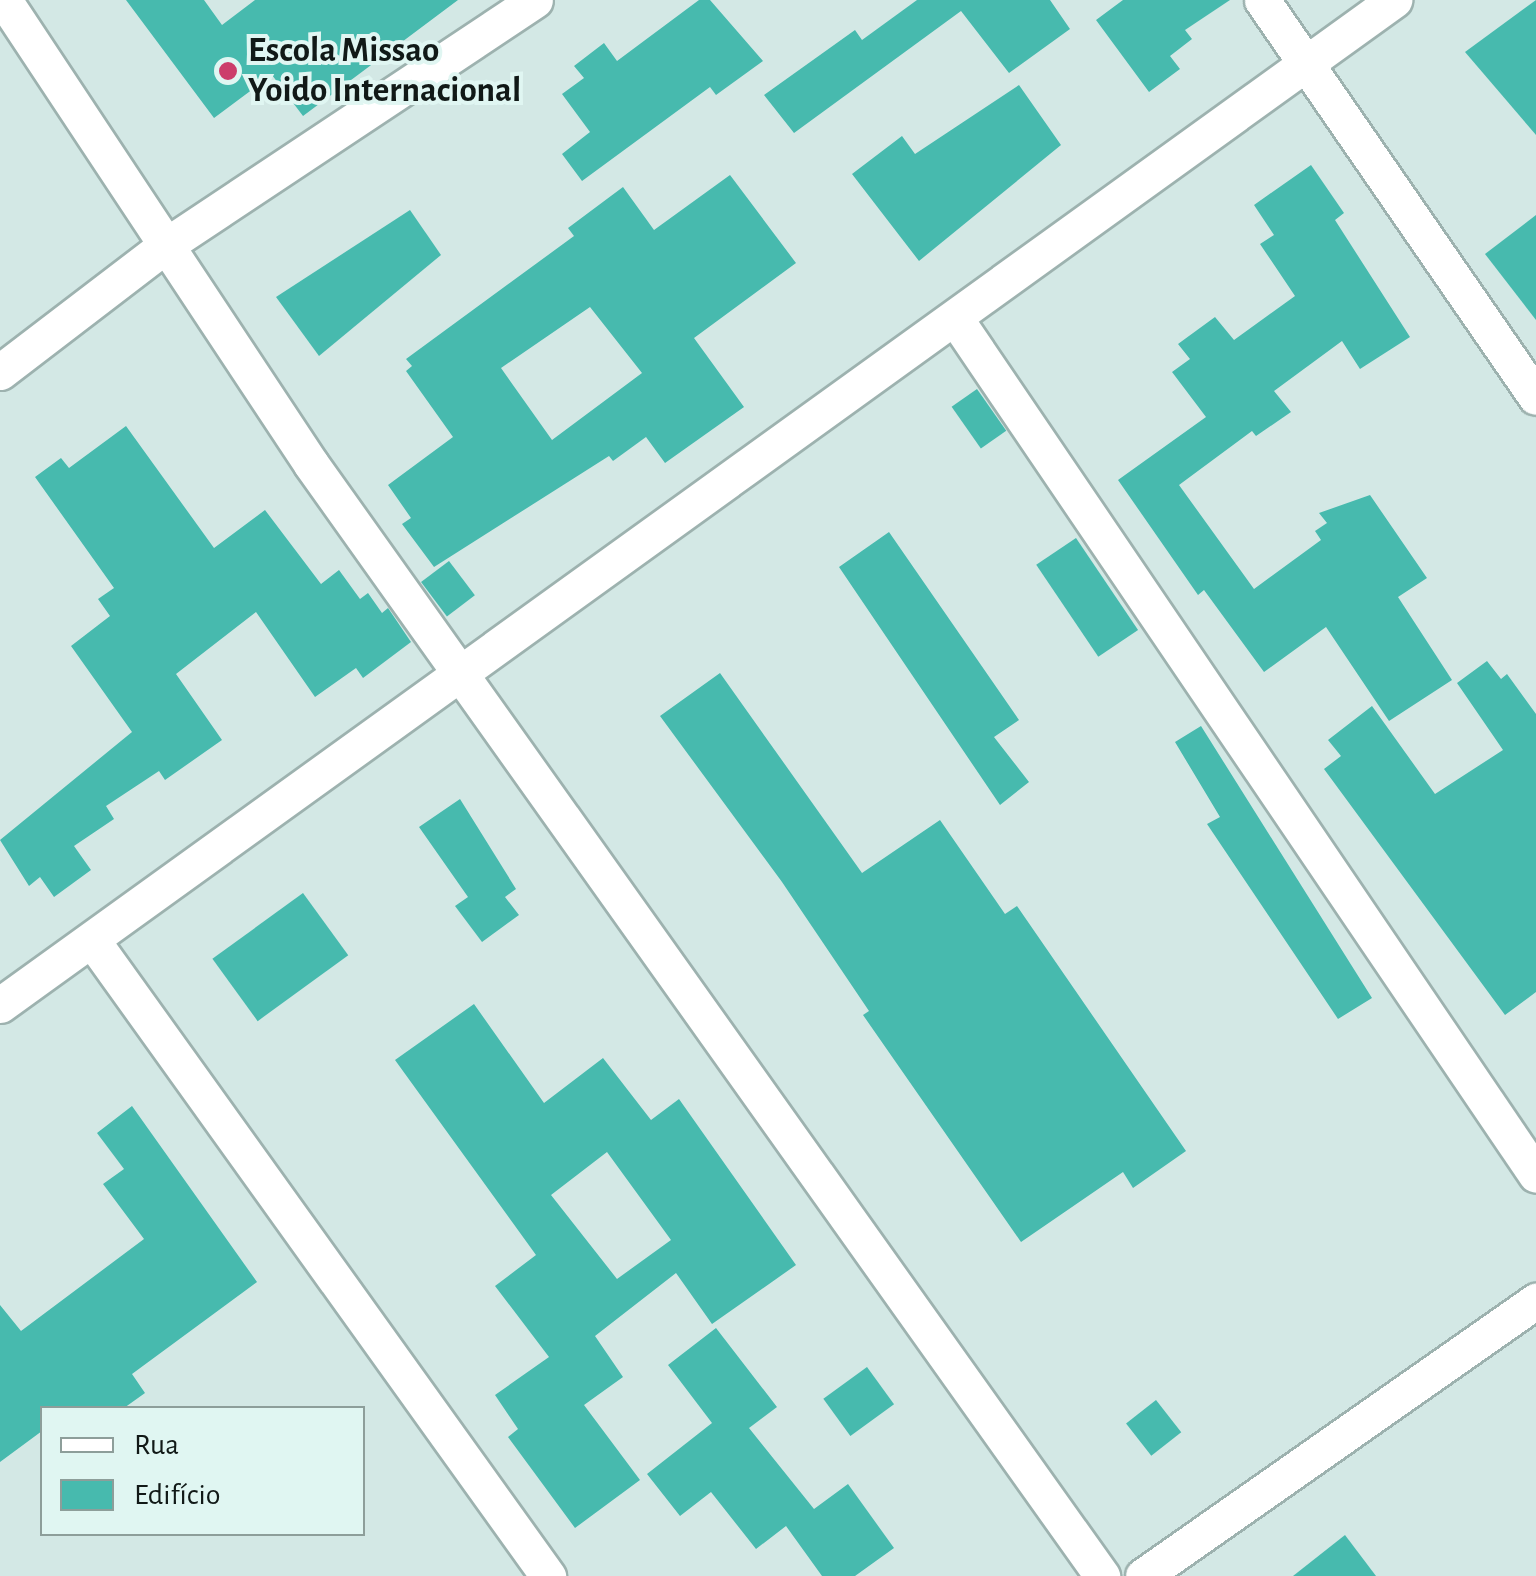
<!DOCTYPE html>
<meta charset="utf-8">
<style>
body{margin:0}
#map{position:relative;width:1536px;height:1576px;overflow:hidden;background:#d3e8e5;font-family:"Alegreya Sans",sans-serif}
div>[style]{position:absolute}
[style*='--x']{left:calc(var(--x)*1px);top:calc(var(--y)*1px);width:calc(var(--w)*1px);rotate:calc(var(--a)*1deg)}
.building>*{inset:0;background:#47baae;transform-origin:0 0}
.roads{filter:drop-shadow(2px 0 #9db2af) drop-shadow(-2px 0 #9db2af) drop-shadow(0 2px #9db2af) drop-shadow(0 -2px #9db2af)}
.minor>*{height:35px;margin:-17.5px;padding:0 17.5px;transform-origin:17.5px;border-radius:17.5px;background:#fff}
.dots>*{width:28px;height:28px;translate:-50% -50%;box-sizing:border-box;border:5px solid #e0f6f2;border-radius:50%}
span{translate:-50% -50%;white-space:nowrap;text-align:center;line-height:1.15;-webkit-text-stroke:8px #e0f6f2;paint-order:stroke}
.poi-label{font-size:35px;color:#111917;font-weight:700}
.left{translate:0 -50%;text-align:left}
.legend{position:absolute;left:40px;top:1406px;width:325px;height:130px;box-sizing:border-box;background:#e0f6f2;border:2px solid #8d9e9a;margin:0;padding:12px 18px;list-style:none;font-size:30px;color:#111917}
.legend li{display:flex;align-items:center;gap:20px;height:50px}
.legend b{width:50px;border:2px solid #8d9e9a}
</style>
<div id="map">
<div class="building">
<div style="clip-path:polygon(126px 0,204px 0,222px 25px,255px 0,458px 0,303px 116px,272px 75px,214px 118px)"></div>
<div style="clip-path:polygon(699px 0,710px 0,763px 61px,716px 95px,710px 87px,582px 181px,562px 154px,590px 132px,562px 94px,584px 78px,574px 66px,604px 43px,617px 61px)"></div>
<div style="clip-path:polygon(917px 0,1050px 0,1070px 29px,1009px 73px,961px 11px,794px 133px,764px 95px,855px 30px,862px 40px)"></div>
<div style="clip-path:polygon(1123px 0,1230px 0,1185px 30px,1192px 39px,1170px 56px,1180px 69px,1149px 92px,1096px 20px)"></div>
<div style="clip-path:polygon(1536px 0,1536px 135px,1465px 52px)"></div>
<div style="clip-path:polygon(1019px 85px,1061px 145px,919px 261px,852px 174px,902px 136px,915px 154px)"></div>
<div style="clip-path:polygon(1311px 165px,1344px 213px,1335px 220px,1410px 337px,1360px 369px,1342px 341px,1274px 391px,1291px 412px,1256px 436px,1252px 431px,1179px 485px,1254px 589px,1321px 540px,1315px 531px,1327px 523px,1319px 513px,1370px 495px,1427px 578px,1398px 597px,1452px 680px,1389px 721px,1326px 627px,1264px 672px,1204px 590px,1198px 595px,1118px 480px,1206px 417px,1172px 372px,1190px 359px,1178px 344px,1215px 317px,1234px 340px,1295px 296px,1260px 244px,1274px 235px,1254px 205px)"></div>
<div style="clip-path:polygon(evenodd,730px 175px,796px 263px,694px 338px,744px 407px,665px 463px,646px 437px,613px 461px,609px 456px,434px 567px,402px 524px,411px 518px,388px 485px,453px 437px,406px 371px,412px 366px,406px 359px,574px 236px,568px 228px,623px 187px,654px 230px,730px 175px,590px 307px,642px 373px,552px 440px,501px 368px,590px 307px)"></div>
<div style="clip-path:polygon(410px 210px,441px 255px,319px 356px,276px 297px)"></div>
<div style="clip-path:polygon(1536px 215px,1536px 320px,1485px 254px)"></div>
<div style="left:977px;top:389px;width:51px;height:31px;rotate:55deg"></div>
<div style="clip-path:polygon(126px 426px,214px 548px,265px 510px,321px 584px,339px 570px,360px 599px,368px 593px,382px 613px,388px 608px,411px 642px,363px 678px,356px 668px,315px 697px,256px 612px,176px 674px,222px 740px,165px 780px,159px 771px,106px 806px,114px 819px,74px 846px,91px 870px,54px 897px,40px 877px,29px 886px,0 840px,132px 732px,71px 646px,110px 616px,98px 599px,114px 588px,35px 477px,61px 458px,69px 468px)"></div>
<div style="clip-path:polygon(889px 532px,1019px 720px,994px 737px,1029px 782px,1000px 805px,839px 567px)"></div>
<div style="left:1076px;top:538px;width:111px;height:48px;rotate:56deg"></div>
<div style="left:449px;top:561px;width:43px;height:35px;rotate:53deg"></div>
<div style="clip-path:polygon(1487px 661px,1501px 679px,1507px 674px,1536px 714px,1536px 992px,1505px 1015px,1324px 769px,1341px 756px,1328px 740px,1372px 706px,1435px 794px,1503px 750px,1457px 683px)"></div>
<div style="clip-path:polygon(720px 673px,862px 873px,940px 820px,1005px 914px,1017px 906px,1186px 1151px,1133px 1188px,1123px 1172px,1021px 1242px,863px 1015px,869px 1011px,782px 882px,660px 716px)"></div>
<div style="clip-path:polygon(1201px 726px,1372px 998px,1338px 1019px,1207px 824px,1220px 817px,1175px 742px)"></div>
<div style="clip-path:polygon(460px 799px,516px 889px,505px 897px,519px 915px,482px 942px,455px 906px,468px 897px,419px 827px)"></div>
<div style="left:303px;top:893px;width:77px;height:112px;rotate:54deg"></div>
<div style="clip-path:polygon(evenodd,474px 1004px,544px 1103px,603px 1058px,651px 1120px,679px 1099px,796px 1265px,712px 1324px,676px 1273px,595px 1336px,623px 1377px,584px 1405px,640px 1480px,575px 1528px,508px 1437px,518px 1429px,495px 1395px,549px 1357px,495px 1286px,536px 1255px,395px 1060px,474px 1004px,607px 1152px,671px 1240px,617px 1279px,551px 1195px,607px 1152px)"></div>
<div style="clip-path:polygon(132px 1106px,257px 1282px,132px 1374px,145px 1393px,124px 1408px,42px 1408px,42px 1431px,0 1462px,0 1305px,21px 1331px,144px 1239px,103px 1184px,124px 1169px,97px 1133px)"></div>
<div style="clip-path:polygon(716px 1328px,777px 1407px,749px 1428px,814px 1509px,848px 1484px,894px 1548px,855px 1576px,822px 1576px,786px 1526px,756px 1549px,711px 1492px,680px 1516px,647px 1474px,712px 1423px,668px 1365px)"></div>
<div style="left:867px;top:1367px;width:46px;height:54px;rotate:54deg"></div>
<div style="left:1156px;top:1400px;width:41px;height:38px;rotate:52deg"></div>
<div style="clip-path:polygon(1345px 1535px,1376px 1576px,1293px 1576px)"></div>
</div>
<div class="roads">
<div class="minor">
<div style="--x:4;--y:0;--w:556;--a:56.51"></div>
<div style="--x:311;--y:464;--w:1365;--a:54.57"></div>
<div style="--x:1262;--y:0;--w:482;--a:55.4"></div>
<div style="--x:955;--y:318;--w:1035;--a:55.86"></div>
<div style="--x:0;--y:372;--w:208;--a:-37.4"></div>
<div style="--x:165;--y:246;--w:444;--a:-33.6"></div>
<div style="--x:92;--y:940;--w:783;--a:54.36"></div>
<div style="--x:0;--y:1005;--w:1719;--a:-35.79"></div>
<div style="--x:1143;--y:1576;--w:480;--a:-35"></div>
</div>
</div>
<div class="dots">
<div style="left:228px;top:71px;background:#cc3e6b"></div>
</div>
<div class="poi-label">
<span class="left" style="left:248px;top:71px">Escola Missao<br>Yoido Internacional</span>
</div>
<ul class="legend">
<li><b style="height:12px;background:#fff"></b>Rua</li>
<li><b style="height:28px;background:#47baae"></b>Edifício</li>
</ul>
</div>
